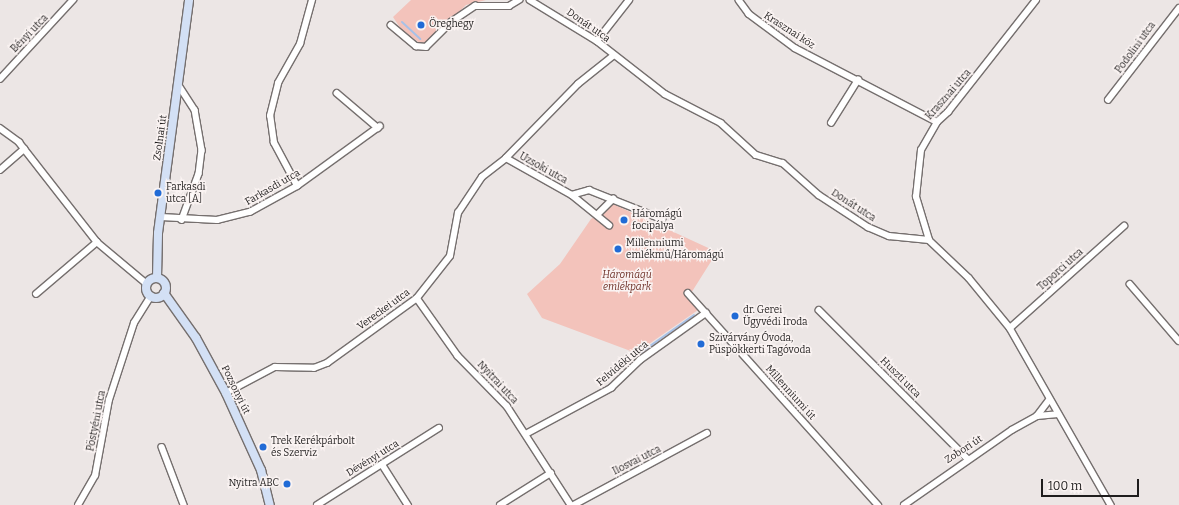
<!DOCTYPE html>
<meta charset="utf-8">
<style>
body{margin:0}
#map{position:relative;width:1179px;height:505px;overflow:hidden;background:#ece6e5;font-family:Bitter,serif}
div>[style]{position:absolute}
[style*='--x']{left:calc(var(--x)*1px);top:calc(var(--y)*1px);width:calc(var(--w)*1px);rotate:calc(var(--a)*1deg)}
.green>*{inset:0;background:#f3c3bb}
.stream>*{height:2px;margin:-1px;padding:0 1px;transform-origin:1px;border-radius:1px;background:#a8c1e7}
.roads{filter:drop-shadow(1px 0 #756f6e) drop-shadow(-1px 0 #756f6e) drop-shadow(0 1px #756f6e) drop-shadow(0 -1px #756f6e)}
.street>*{height:5.5px;margin:-2.75px;padding:0 2.75px;transform-origin:2.75px;border-radius:2.75px;background:#fff}
.secondary>*{height:8px;margin:-4px;padding:0 4px;transform-origin:4px;border-radius:4px;background:#d3e0f5}
.secondary>.ring{margin:-4px;padding:0;box-sizing:content-box;background:none;border:8px solid #d3e0f5;border-radius:50%}
.dots>*{width:11px;height:11px;translate:-50% -50%;box-sizing:border-box;border:2px solid #faf3f2;border-radius:50%}
span{translate:-50% -50%;white-space:nowrap;text-align:center;line-height:1.15;-webkit-text-stroke:3px #faf3f2;paint-order:stroke}
.poi-label{font-size:10px;color:#1f1d1d}
.left{translate:0 -50%;text-align:left}
.right{translate:-100% -50%;text-align:right}
.street-label{font-size:10px;color:#1f1d1d}
.park-label{font-size:10px;color:#6e3027;font-style:italic}
.scale{position:absolute;left:1041px;top:479px;width:98px;height:18px;box-sizing:border-box;border:2px solid #1f1d1d;border-top:0;padding-left:5px;font-size:12px;line-height:14px;white-space:nowrap;color:#1f1d1d;-webkit-text-stroke:3px #faf3f2;paint-order:stroke}
</style>
<div id="map">
<div class="green">
<div style="clip-path:polygon(411px 0,486px 0,466px 5px,430px 41px,421px 44px,401px 29px,393px 17px)"></div>
<div style="clip-path:polygon(613px 204px,717px 252px,688px 298px,698px 310px,636px 353px,542px 318px,527px 294px,560px 264px,591px 219px)"></div>
</div>
<div class="stream">
<div style="--x:402;--y:22;--w:25;--a:43"></div>
<div style="--x:640;--y:353;--w:66;--a:-35.1"></div>
</div>
<div class="roads">
<div class="street">
<div style="--x:530;--y:0;--w:79;--a:31.5"></div>
<div style="--x:597;--y:41;--w:86;--a:37.9"></div>
<div style="--x:665;--y:94;--w:63;--a:27.4"></div>
<div style="--x:721;--y:123;--w:47;--a:42.4"></div>
<div style="--x:756;--y:155;--w:28;--a:17"></div>
<div style="--x:783;--y:163;--w:48;--a:41.6"></div>
<div style="--x:819;--y:195;--w:59;--a:33.1"></div>
<div style="--x:868;--y:227;--w:23;--a:23"></div>
<div style="--x:889;--y:236;--w:40;--a:5.7"></div>
<div style="--x:929;--y:240;--w:55;--a:43.5"></div>
<div style="--x:969;--y:278;--w:65;--a:50.6"></div>
<div style="--x:1010;--y:328;--w:204;--a:60.3"></div>
<div style="--x:739;--y:0;--w:17;--a:54"></div>
<div style="--x:749;--y:14;--w:57;--a:36.5"></div>
<div style="--x:795;--y:48;--w:160;--a:27.5"></div>
<div style="--x:391;--y:25;--w:33;--a:40"></div>
<div style="--x:416;--y:46;--w:10;--a:6"></div>
<div style="--x:426;--y:47;--w:35;--a:-45"></div>
<div style="--x:451;--y:22;--w:29;--a:-34"></div>
<div style="--x:475;--y:6;--w:34;--a:0"></div>
<div style="--x:509;--y:6;--w:12;--a:-31"></div>
<div style="--x:597;--y:41;--w:52;--a:-52"></div>
<div style="--x:0;--y:79;--w:108;--a:-47.3"></div>
<div style="--x:178;--y:84;--w:31;--a:57"></div>
<div style="--x:195;--y:110;--w:41;--a:80.1"></div>
<div style="--x:202;--y:150;--w:24;--a:97"></div>
<div style="--x:199;--y:174;--w:49;--a:110.3"></div>
<div style="--x:337;--y:93;--w:54;--a:40.5"></div>
<div style="--x:1108;--y:100;--w:116;--a:-52.3"></div>
<div style="--x:831;--y:123;--w:51;--a:-57.9"></div>
<div style="--x:0;--y:128;--w:24;--a:36"></div>
<div style="--x:19;--y:142;--w:127;--a:52"></div>
<div style="--x:97;--y:242;--w:65;--a:40"></div>
<div style="--x:506;--y:158;--w:76;--a:29.3"></div>
<div style="--x:572;--y:195;--w:48;--a:39"></div>
<div style="--x:0;--y:170;--w:32;--a:-41"></div>
<div style="--x:297;--y:186;--w:49;--a:-118.1"></div>
<div style="--x:274;--y:143;--w:27;--a:-98"></div>
<div style="--x:270;--y:116;--w:34;--a:-76"></div>
<div style="--x:278;--y:83;--w:45;--a:-60.6"></div>
<div style="--x:300;--y:44;--w:46;--a:-74.7"></div>
<div style="--x:572;--y:195;--w:18;--a:-16"></div>
<div style="--x:589;--y:190;--w:79;--a:21.7"></div>
<div style="--x:597;--y:215;--w:23;--a:-45"></div>
<div style="--x:161;--y:217;--w:56;--a:3.1"></div>
<div style="--x:217;--y:220;--w:34;--a:-14"></div>
<div style="--x:250;--y:212;--w:54;--a:-29"></div>
<div style="--x:297;--y:186;--w:102;--a:-35.9"></div>
<div style="--x:929;--y:240;--w:45;--a:-106.8"></div>
<div style="--x:916;--y:197;--w:47;--a:-83.9"></div>
<div style="--x:921;--y:150;--w:32;--a:-60"></div>
<div style="--x:937;--y:122;--w:15;--a:-42"></div>
<div style="--x:948;--y:112;--w:142;--a:-51.8"></div>
<div style="--x:1130;--y:284;--w:75;--a:49.3"></div>
<div style="--x:688;--y:293;--w:285;--a:48.1"></div>
<div style="--x:36;--y:294;--w:80;--a:-40.4"></div>
<div style="--x:417;--y:298;--w:71;--a:54.7"></div>
<div style="--x:458;--y:356;--w:70;--a:45.6"></div>
<div style="--x:507;--y:406;--w:118;--a:57.1"></div>
<div style="--x:819;--y:310;--w:209;--a:45"></div>
<div style="--x:1010;--y:328;--w:153;--a:-41.8"></div>
<div style="--x:226;--y:393;--w:55;--a:-28"></div>
<div style="--x:275;--y:367;--w:39;--a:1"></div>
<div style="--x:314;--y:368;--w:14;--a:-21"></div>
<div style="--x:327;--y:363;--w:111;--a:-35.8"></div>
<div style="--x:417;--y:298;--w:53;--a:-51.8"></div>
<div style="--x:450;--y:256;--w:44;--a:-79.5"></div>
<div style="--x:458;--y:213;--w:43;--a:-56.3"></div>
<div style="--x:482;--y:177;--w:31;--a:-38"></div>
<div style="--x:506;--y:158;--w:103;--a:-45.8"></div>
<div style="--x:578;--y:84;--w:45;--a:-38.7"></div>
<div style="--x:1037;--y:416;--w:20;--a:-53"></div>
<div style="--x:526;--y:434;--w:97;--a:-28.4"></div>
<div style="--x:611;--y:388;--w:40;--a:-44"></div>
<div style="--x:640;--y:360;--w:81;--a:-35.5"></div>
<div style="--x:162;--y:447;--w:62;--a:69.2"></div>
<div style="--x:382;--y:464;--w:49;--a:57.6"></div>
<div style="--x:78;--y:505;--w:34;--a:-60"></div>
<div style="--x:95;--y:476;--w:77;--a:-79.6"></div>
<div style="--x:109;--y:400;--w:81;--a:-72"></div>
<div style="--x:134;--y:323;--w:32;--a:-58"></div>
<div style="--x:317;--y:505;--w:144;--a:-32.3"></div>
<div style="--x:500;--y:505;--w:60;--a:-32.1"></div>
<div style="--x:574;--y:505;--w:151;--a:-28.4"></div>
<div style="--x:904;--y:505;--w:131;--a:-34.8"></div>
<div style="--x:1012;--y:430;--w:29;--a:-29"></div>
<div style="--x:1037;--y:416;--w:21;--a:-5"></div>
</div>
<div class="secondary">
<div style="--x:157;--y:278;--w:45;--a:-88.7"></div>
<div style="--x:158;--y:233;--w:235;--a:-82.4"></div>
<div class="ring" style="left:146px;top:278px;width:12px;height:12px"></div>
<div style="--x:164;--y:293;--w:55;--a:54.6"></div>
<div style="--x:196;--y:338;--w:63;--a:61.4"></div>
<div style="--x:226;--y:393;--w:85;--a:65.6"></div>
<div style="--x:261;--y:470;--w:36;--a:76"></div>
</div>
</div>
<div class="dots">
<div style="left:421px;top:25px;background:#216bd6"></div>
<div style="left:158px;top:193px;background:#216bd6"></div>
<div style="left:624px;top:220px;background:#216bd6"></div>
<div style="left:618px;top:249px;background:#216bd6"></div>
<div style="left:735px;top:316px;background:#216bd6"></div>
<div style="left:701px;top:344px;background:#216bd6"></div>
<div style="left:263px;top:447px;background:#216bd6"></div>
<div style="left:287px;top:484px;background:#216bd6"></div>
</div>
<div class="poi-label">
<span class="left" style="left:429px;top:25px">Öreghegy</span>
<span class="left" style="left:166px;top:193px">Farkasdi<br>utca [A]</span>
<span class="left" style="left:632px;top:220px">Háromágú<br>focipálya</span>
<span class="left" style="left:626px;top:249px">Millenniumi<br>emlékmű/Háromágú</span>
<span class="left" style="left:743px;top:316px">dr. Gerei<br>Ügyvédi Iroda</span>
<span class="left" style="left:709px;top:344px">Szivárvány Óvoda,<br>Püspökkerti Tagóvoda</span>
<span class="left" style="left:271px;top:447px">Trek Kerékpárbolt<br>és Szerviz</span>
<span class="right" style="left:279px;top:484px">Nyitra ABC</span>
</div>
<div class="street-label">
<span style="left:588px;top:26px;rotate:35deg">Donát utca</span>
<span style="left:789px;top:31px;rotate:33deg">Krasznai köz</span>
<span style="left:30px;top:34px;rotate:-46deg">Bényi utca</span>
<span style="left:1136px;top:48px;rotate:-54deg">Podolini utca</span>
<span style="left:949px;top:95px;rotate:-49deg">Krasznai utca</span>
<span style="left:161px;top:138px;rotate:-82deg">Zsolnai út</span>
<span style="left:543px;top:169px;rotate:29deg">Uzsoki utca</span>
<span style="left:273px;top:188px;rotate:-30deg">Farkasdi utca</span>
<span style="left:853px;top:206px;rotate:33deg">Donát utca</span>
<span style="left:1061px;top:270px;rotate:-42deg">Toporci utca</span>
<span style="left:384px;top:310px;rotate:-36deg">Vereckei utca</span>
<span style="left:623px;top:364px;rotate:-40deg">Felvidéki utca</span>
<span style="left:900px;top:378px;rotate:45deg">Huszti utca</span>
<span style="left:497px;top:383px;rotate:47deg">Nyitrai utca</span>
<span style="left:235px;top:390px;rotate:64deg">Pozsonyi út</span>
<span style="left:790px;top:393px;rotate:48deg">Millenniumi út</span>
<span style="left:97px;top:421px;rotate:-79deg">Pöstyéni utca</span>
<span style="left:964px;top:450px;rotate:-33deg">Zobori út</span>
<span style="left:373px;top:459px;rotate:-32deg">Dévényi utca</span>
<span style="left:637px;top:461px;rotate:-27deg">Ilosvai utca</span>
</div>
<div class="park-label">
<span style="left:627px;top:281px">Háromágú<br>emlékpark</span>
</div>
<div class="scale">100 m</div>
</div>
